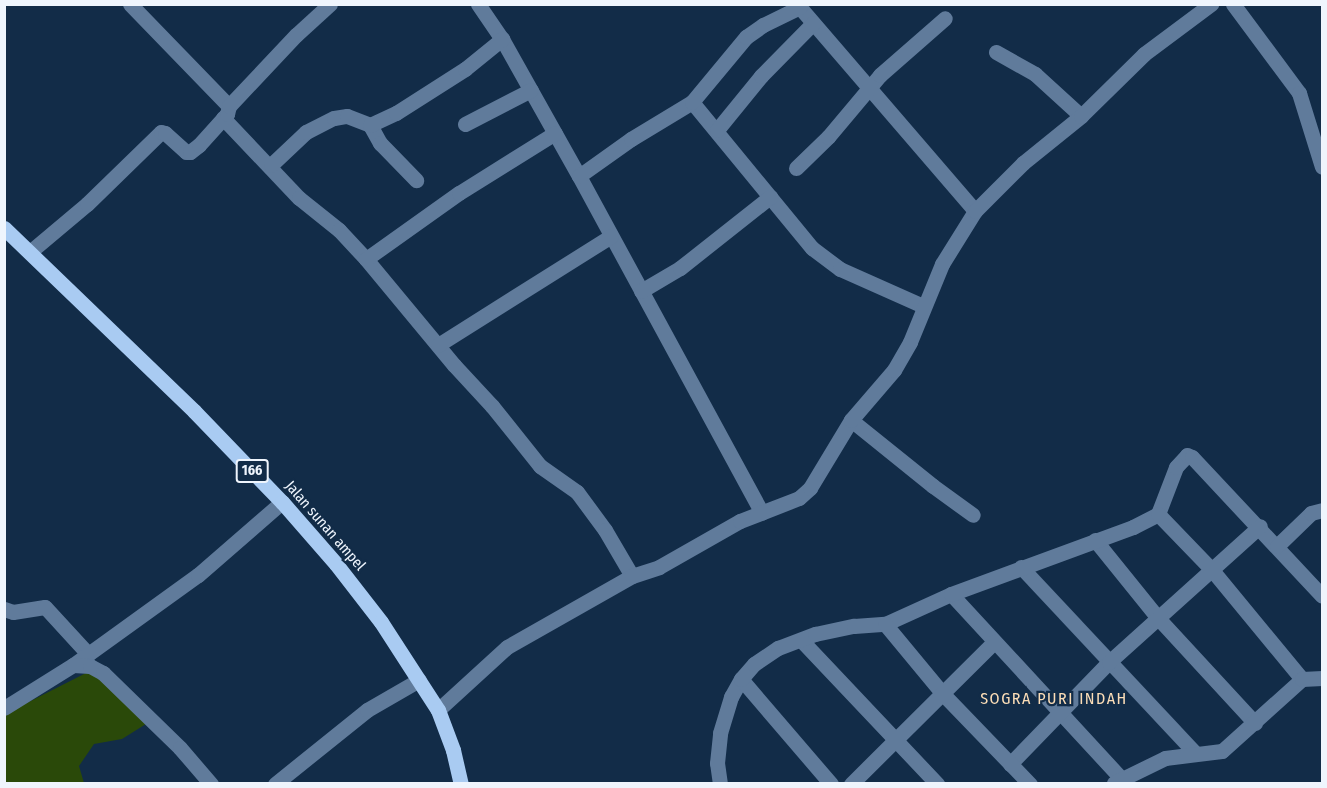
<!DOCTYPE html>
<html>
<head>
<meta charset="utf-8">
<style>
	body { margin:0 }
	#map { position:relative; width:1327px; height:788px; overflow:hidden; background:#122c48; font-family:"Fira Sans Condensed",sans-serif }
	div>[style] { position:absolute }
	.green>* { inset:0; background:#2a4909 }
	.minor>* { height:15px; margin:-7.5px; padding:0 7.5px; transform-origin:7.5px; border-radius:7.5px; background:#607b9b }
	.major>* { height:15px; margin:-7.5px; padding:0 7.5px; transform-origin:7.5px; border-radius:7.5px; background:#a9cbf2 }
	span { translate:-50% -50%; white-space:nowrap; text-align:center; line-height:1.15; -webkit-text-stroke:4.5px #122c48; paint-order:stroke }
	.shield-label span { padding:2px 4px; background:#122c48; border:2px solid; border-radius:4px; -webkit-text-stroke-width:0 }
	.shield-label { font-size:14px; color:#eff5fd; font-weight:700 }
	.street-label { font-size:15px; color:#eff5fd }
	.neighbourhood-label { font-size:16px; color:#fbddb7; letter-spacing:1.5px }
	.frame { position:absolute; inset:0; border:6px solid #eff5fd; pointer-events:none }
</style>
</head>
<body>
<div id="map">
	<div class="green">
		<div style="clip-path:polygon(88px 672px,100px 677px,146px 724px,122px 739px,94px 744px,79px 766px,84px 783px,5px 784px,5px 714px)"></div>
	</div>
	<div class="minor">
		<div style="left:130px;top:4px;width:142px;rotate:45.9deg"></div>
		<div style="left:478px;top:4px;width:42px;rotate:55.6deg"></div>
		<div style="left:502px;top:39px;width:157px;rotate:60.7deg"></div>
		<div style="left:579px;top:176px;width:383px;rotate:61.5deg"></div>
		<div style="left:797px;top:4px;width:273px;rotate:49.3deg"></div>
		<div style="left:1233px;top:4px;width:111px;rotate:53.4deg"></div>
		<div style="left:1299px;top:93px;width:77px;rotate:72.7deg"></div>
		<div style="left:996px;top:52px;width:45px;rotate:29.4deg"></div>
		<div style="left:1035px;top:74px;width:62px;rotate:42.4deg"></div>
		<div style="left:692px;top:102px;width:189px;rotate:50.6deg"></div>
		<div style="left:812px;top:248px;width:35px;rotate:37deg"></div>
		<div style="left:840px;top:269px;width:91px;rotate:24deg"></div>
		<div style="left:223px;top:118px;width:110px;rotate:46.5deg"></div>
		<div style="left:299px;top:198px;width:51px;rotate:38.7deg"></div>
		<div style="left:339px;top:230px;width:40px;rotate:47deg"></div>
		<div style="left:366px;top:259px;width:138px;rotate:50.3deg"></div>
		<div style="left:454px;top:365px;width:56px;rotate:47.2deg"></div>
		<div style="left:492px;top:406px;width:77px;rotate:51.3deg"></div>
		<div style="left:540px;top:466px;width:45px;rotate:35.1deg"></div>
		<div style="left:577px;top:492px;width:47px;rotate:53.6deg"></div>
		<div style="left:605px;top:530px;width:53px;rotate:59.6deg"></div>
		<div style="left:465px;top:124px;width:74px;rotate:-27.3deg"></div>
		<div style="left:370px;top:125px;width:21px;rotate:61deg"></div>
		<div style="left:380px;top:143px;width:52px;rotate:45.8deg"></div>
		<div style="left:717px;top:130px;width:70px;rotate:-50.8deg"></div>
		<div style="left:761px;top:76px;width:74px;rotate:-45.5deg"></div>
		<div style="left:271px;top:165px;width:48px;rotate:-43.3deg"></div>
		<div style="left:306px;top:132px;width:31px;rotate:-27deg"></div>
		<div style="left:334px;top:118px;width:13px;rotate:-9deg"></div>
		<div style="left:347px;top:116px;width:25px;rotate:21deg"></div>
		<div style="left:370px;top:125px;width:29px;rotate:-25deg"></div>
		<div style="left:396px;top:113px;width:82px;rotate:-32.5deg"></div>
		<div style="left:465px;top:69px;width:48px;rotate:-39deg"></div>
		<div style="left:796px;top:168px;width:45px;rotate:-44.1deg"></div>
		<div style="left:828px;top:137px;width:81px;rotate:-50deg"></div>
		<div style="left:880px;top:75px;width:86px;rotate:-41.2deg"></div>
		<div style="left:579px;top:176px;width:64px;rotate:-35.4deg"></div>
		<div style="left:631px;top:139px;width:71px;rotate:-31.2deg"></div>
		<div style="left:692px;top:102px;width:85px;rotate:-50.3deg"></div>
		<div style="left:746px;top:37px;width:21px;rotate:-35deg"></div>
		<div style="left:763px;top:25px;width:41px;rotate:-25.9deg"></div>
		<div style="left:31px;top:251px;width:73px;rotate:-40deg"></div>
		<div style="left:87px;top:204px;width:103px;rotate:-44.2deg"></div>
		<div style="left:161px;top:132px;width:4px;rotate:14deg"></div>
		<div style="left:165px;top:133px;width:28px;rotate:42deg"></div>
		<div style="left:186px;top:152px;width:4px"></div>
		<div style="left:190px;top:152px;width:11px;rotate:-38deg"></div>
		<div style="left:199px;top:145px;width:42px;rotate:-47.9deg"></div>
		<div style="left:227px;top:114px;width:8px;rotate:-76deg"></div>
		<div style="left:229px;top:106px;width:98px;rotate:-46.7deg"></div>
		<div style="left:296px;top:35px;width:46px;rotate:-42.4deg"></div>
		<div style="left:366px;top:259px;width:114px;rotate:-35.4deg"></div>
		<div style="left:459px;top:193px;width:113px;rotate:-32deg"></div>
		<div style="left:641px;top:291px;width:45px;rotate:-30.5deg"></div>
		<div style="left:680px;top:268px;width:115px;rotate:-38.3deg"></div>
		<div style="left:438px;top:345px;width:204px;rotate:-32.2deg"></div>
		<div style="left:851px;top:420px;width:105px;rotate:38.8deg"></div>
		<div style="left:933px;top:486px;width:49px;rotate:35.9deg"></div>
		<div style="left:1158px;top:514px;width:50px;rotate:-69deg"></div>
		<div style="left:1176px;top:467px;width:16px;rotate:-47deg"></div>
		<div style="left:1187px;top:455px;width:5px;rotate:22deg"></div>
		<div style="left:1192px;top:457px;width:190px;rotate:46.9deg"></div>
		<div style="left:1095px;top:540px;width:100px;rotate:51.1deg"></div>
		<div style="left:1158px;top:618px;width:143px;rotate:47.3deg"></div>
		<div style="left:1277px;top:546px;width:47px;rotate:-44.1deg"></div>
		<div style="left:1311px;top:513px;width:11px;rotate:-15deg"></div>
		<div style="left:1021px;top:567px;width:253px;rotate:46.9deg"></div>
		<div style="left:951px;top:594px;width:251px;rotate:47.3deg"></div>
		<div style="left:4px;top:609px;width:9px;rotate:18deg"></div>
		<div style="left:13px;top:612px;width:32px;rotate:-9deg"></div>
		<div style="left:45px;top:607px;width:64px;rotate:47.5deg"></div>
		<div style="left:885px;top:624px;width:72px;rotate:-24.4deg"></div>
		<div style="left:951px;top:594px;width:194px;rotate:-20.2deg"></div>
		<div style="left:1133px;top:527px;width:28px;rotate:-27deg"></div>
		<div style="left:1158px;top:514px;width:78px;rotate:46deg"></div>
		<div style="left:1212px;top:570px;width:141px;rotate:50.5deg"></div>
		<div style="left:802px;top:641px;width:197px;rotate:46.6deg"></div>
		<div style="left:73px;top:665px;width:154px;rotate:-35.8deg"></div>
		<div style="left:198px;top:575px;width:111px;rotate:-41deg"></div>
		<div style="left:4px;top:708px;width:81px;rotate:-31.9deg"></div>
		<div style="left:73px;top:665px;width:17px;rotate:3deg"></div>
		<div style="left:90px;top:666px;width:15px;rotate:28deg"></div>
		<div style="left:103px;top:673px;width:107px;rotate:44.2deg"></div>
		<div style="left:180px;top:748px;width:48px;rotate:49.3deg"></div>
		<div style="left:438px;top:710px;width:93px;rotate:-42.4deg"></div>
		<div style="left:507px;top:647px;width:144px;rotate:-29.6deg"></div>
		<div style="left:632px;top:576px;width:28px;rotate:-18deg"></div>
		<div style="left:659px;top:567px;width:93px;rotate:-29.6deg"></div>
		<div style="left:740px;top:521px;width:63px;rotate:-21.3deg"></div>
		<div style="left:799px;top:498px;width:15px;rotate:-42deg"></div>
		<div style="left:810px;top:488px;width:79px;rotate:-58.9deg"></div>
		<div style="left:851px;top:420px;width:66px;rotate:-49.3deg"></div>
		<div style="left:894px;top:370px;width:32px;rotate:-60deg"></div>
		<div style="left:910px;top:342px;width:84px;rotate:-67.7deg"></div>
		<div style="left:942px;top:264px;width:62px;rotate:-58.1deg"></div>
		<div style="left:975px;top:211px;width:68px;rotate:-45deg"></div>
		<div style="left:1023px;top:163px;width:75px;rotate:-39deg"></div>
		<div style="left:1081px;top:116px;width:88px;rotate:-44.5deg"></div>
		<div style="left:1144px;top:54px;width:84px;rotate:-36.7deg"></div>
		<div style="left:1010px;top:764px;width:142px;rotate:-45.9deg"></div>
		<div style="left:1109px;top:662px;width:203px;rotate:-42deg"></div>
		<div style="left:1114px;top:783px;width:57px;rotate:-26.1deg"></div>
		<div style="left:1165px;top:758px;width:57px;rotate:-7deg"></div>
		<div style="left:1222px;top:751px;width:108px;rotate:-42deg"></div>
		<div style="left:1302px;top:679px;width:20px;rotate:-3deg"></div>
		<div style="left:275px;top:784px;width:118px;rotate:-38.8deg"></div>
		<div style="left:367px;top:710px;width:60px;rotate:-30deg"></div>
		<div style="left:720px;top:784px;width:21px;rotate:-98deg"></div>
		<div style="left:717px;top:763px;width:30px;rotate:-84deg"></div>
		<div style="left:720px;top:733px;width:38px;rotate:-73deg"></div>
		<div style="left:731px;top:697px;width:21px;rotate:-61deg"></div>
		<div style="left:831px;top:784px;width:138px;rotate:-130.6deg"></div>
		<div style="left:741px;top:679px;width:20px;rotate:-49deg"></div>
		<div style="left:754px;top:664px;width:29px;rotate:-34deg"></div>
		<div style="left:778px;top:648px;width:40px;rotate:-21deg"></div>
		<div style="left:815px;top:634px;width:40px;rotate:-12deg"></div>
		<div style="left:854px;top:626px;width:31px;rotate:-4deg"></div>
		<div style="left:885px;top:624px;width:89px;rotate:50.4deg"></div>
		<div style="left:942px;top:693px;width:127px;rotate:46deg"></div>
		<div style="left:851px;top:784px;width:202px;rotate:-44.8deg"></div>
	</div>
	<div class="major">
		<div style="left:4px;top:228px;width:264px;rotate:43.9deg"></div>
		<div style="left:194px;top:411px;width:127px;rotate:46deg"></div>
		<div style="left:282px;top:502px;width:82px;rotate:48.9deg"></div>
		<div style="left:336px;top:564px;width:73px;rotate:52.2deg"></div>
		<div style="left:381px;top:622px;width:105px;rotate:57.1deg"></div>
		<div style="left:438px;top:710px;width:43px;rotate:69.4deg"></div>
		<div style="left:453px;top:750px;width:35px;rotate:77deg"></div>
	</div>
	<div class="shield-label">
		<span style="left:252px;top:471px">166</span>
	</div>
	<div class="street-label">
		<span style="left:325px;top:526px;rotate:49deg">Jalan sunan ampel</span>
	</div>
	<div class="neighbourhood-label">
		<span style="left:1054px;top:699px">SOGRA PURI INDAH</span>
	</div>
	<div class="frame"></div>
</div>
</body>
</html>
